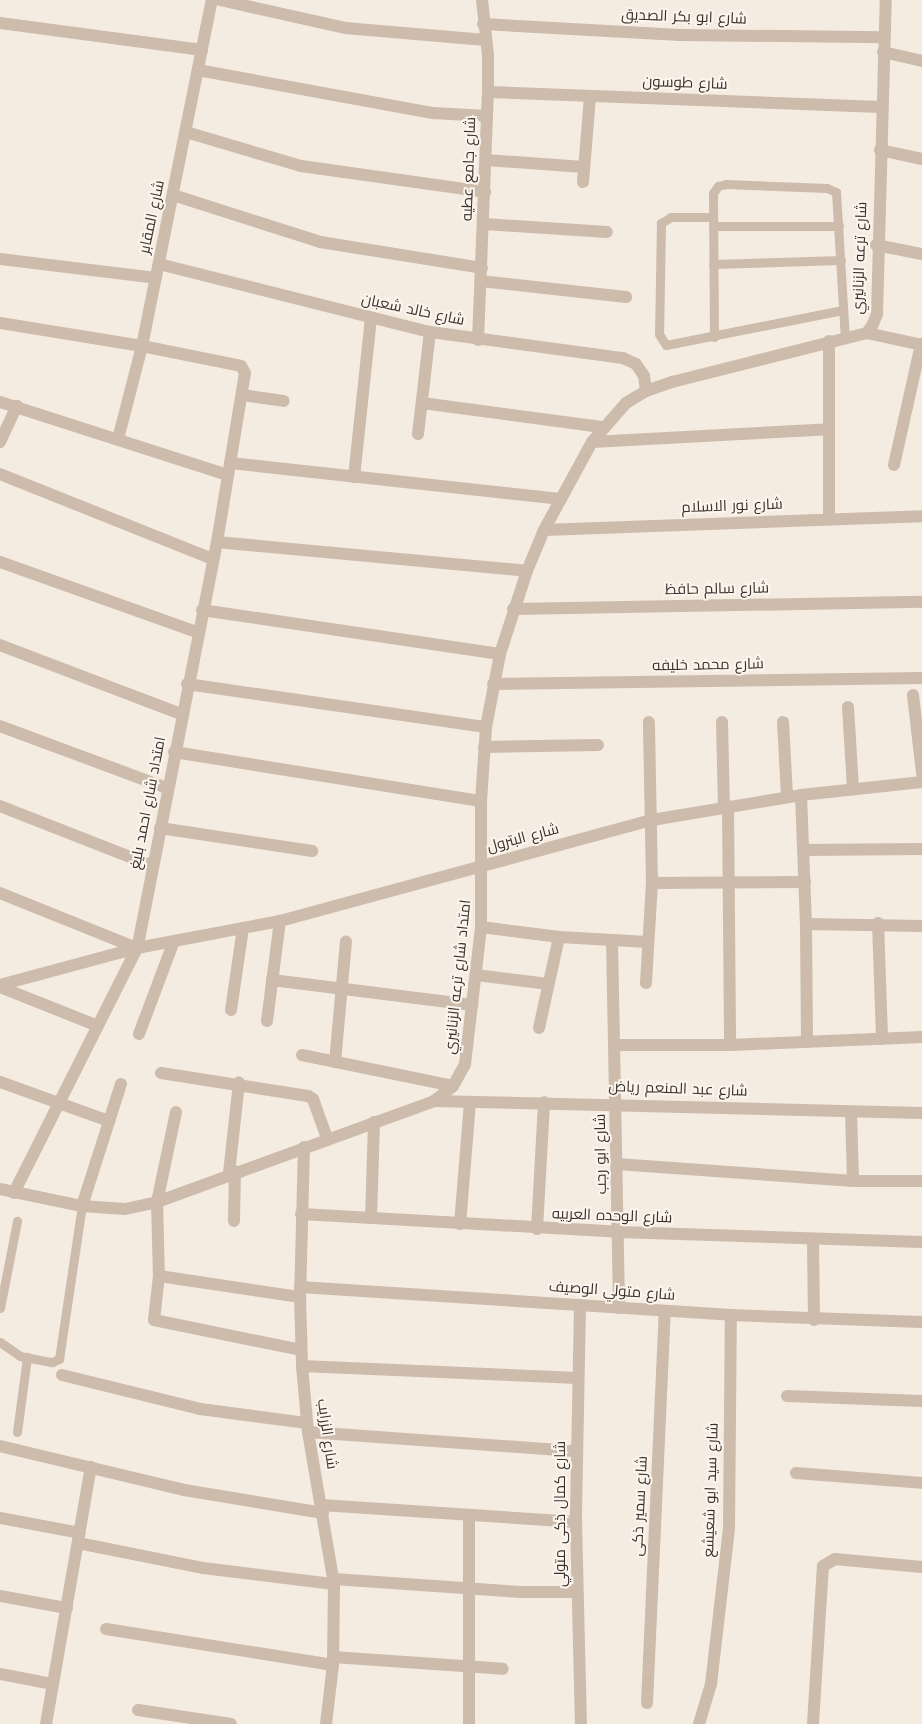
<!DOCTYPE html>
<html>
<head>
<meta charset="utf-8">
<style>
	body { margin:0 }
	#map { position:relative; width:922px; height:1724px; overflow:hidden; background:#f4ebe1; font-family:"Work Sans",Cairo,sans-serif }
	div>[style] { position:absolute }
	.service>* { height:9px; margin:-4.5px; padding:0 4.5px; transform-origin:4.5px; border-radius:4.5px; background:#cdbbac }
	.minor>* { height:12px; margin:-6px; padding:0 6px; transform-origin:6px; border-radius:6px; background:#cdbbac }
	span { translate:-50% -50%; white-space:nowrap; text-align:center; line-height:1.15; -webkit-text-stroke:4px #fbf5ee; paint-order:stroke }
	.street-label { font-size:15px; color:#3b302b }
</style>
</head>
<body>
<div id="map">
	<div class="service">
		<div style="left:713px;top:217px;width:42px;rotate:180deg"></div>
		<div style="left:671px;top:217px;width:12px;rotate:149deg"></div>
		<div style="left:661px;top:223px;width:111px;rotate:91deg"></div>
		<div style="left:659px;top:334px;width:13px;rotate:58deg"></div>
		<div style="left:666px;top:345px;width:180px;rotate:-11.2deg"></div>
		<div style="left:713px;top:226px;width:126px"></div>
		<div style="left:713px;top:264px;width:128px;rotate:-1.8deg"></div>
		<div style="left:714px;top:337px;width:144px;rotate:-90.4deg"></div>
		<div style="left:713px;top:193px;width:9px;rotate:-54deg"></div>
		<div style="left:718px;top:186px;width:8px;rotate:-14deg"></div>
		<div style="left:726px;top:184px;width:101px;rotate:2.3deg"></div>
		<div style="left:827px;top:188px;width:10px;rotate:24deg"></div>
		<div style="left:836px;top:192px;width:146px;rotate:86.5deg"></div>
		<div style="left:0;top:1308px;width:89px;rotate:-78.9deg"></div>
		<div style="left:0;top:1342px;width:24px;rotate:35deg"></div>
		<div style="left:20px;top:1356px;width:33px;rotate:11deg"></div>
		<div style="left:52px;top:1362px;width:8px;rotate:-23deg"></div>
		<div style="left:59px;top:1359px;width:155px;rotate:-81.5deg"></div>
		<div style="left:17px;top:1432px;width:76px;rotate:-82.4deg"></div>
	</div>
	<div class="minor">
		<div style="left:220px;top:0;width:128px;rotate:12.6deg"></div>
		<div style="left:345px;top:28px;width:141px;rotate:4.9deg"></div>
		<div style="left:0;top:23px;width:204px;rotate:7.6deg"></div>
		<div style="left:483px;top:24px;width:197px;rotate:3.2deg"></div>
		<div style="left:680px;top:35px;width:204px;rotate:0.6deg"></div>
		<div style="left:883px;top:52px;width:40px;rotate:13deg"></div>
		<div style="left:198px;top:70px;width:239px;rotate:10.4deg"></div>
		<div style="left:433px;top:113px;width:54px;rotate:3.2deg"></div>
		<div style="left:488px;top:92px;width:393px;rotate:2.2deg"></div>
		<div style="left:186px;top:132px;width:120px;rotate:16.5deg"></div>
		<div style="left:301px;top:166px;width:186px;rotate:8deg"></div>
		<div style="left:880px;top:150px;width:43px;rotate:12.1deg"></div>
		<div style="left:486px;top:160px;width:98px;rotate:4.1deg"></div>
		<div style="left:583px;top:182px;width:86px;rotate:-85.3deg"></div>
		<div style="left:173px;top:195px;width:154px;rotate:17.7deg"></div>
		<div style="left:320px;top:242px;width:164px;rotate:9.1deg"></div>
		<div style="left:484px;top:224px;width:123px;rotate:3.7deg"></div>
		<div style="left:876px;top:245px;width:47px;rotate:11.1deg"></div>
		<div style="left:0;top:259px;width:157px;rotate:6.9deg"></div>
		<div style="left:159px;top:264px;width:279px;rotate:14.1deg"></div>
		<div style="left:430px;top:332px;width:195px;rotate:7.7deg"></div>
		<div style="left:623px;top:358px;width:14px;rotate:25deg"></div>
		<div style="left:636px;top:364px;width:14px;rotate:56deg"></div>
		<div style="left:644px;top:376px;width:15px;rotate:82deg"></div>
		<div style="left:481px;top:281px;width:146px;rotate:6.3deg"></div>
		<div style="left:0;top:323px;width:144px;rotate:9.2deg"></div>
		<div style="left:142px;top:346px;width:101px;rotate:11.4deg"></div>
		<div style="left:241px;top:366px;width:8px;rotate:60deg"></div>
		<div style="left:245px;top:373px;width:171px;rotate:99.4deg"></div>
		<div style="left:217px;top:542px;width:414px;rotate:101.1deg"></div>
		<div style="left:137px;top:948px;width:274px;rotate:116.7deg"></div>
		<div style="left:867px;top:333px;width:56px;rotate:12.3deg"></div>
		<div style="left:478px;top:340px;width:248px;rotate:-87.7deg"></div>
		<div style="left:488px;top:92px;width:37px;rotate:-90deg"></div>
		<div style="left:488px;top:55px;width:55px;rotate:-96.2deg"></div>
		<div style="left:242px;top:395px;width:42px;rotate:8.1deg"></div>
		<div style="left:0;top:402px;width:239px;rotate:17.8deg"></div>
		<div style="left:422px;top:403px;width:183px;rotate:7.6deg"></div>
		<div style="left:418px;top:434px;width:103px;rotate:-83.3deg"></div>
		<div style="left:118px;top:439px;width:96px;rotate:-75.5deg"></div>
		<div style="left:142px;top:346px;width:353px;rotate:-78.6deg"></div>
		<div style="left:0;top:442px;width:40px;rotate:-65deg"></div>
		<div style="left:592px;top:442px;width:237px;rotate:-3.1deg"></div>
		<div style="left:230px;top:463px;width:332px;rotate:6.2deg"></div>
		<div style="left:894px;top:465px;width:124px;rotate:-77.4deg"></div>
		<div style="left:0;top:474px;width:229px;rotate:21.8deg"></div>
		<div style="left:354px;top:477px;width:159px;rotate:-83.9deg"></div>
		<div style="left:829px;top:519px;width:178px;rotate:-90deg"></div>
		<div style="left:544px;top:530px;width:378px;rotate:-2.1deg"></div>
		<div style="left:217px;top:542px;width:311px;rotate:5.3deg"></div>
		<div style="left:0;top:562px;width:209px;rotate:19.6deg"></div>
		<div style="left:513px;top:609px;width:409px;rotate:-1deg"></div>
		<div style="left:202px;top:610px;width:301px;rotate:8.4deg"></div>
		<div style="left:0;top:645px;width:194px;rotate:20.9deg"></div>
		<div style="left:187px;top:684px;width:302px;rotate:8.2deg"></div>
		<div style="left:493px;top:684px;width:429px;rotate:-0.8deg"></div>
		<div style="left:913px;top:695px;width:79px;rotate:83.4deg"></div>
		<div style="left:848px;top:707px;width:81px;rotate:86.5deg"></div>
		<div style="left:722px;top:722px;width:85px;rotate:88.7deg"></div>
		<div style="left:783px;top:722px;width:75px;rotate:86.9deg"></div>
		<div style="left:0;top:726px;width:178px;rotate:20.4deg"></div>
		<div style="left:484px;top:747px;width:114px;rotate:-1deg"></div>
		<div style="left:174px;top:752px;width:311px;rotate:9.1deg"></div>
		<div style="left:801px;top:795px;width:129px;rotate:87.8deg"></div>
		<div style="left:806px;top:924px;width:118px;rotate:89.5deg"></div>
		<div style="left:0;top:806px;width:164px;rotate:21.4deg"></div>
		<div style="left:728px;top:806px;width:239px;rotate:89.5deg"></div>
		<div style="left:160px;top:828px;width:154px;rotate:8.6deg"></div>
		<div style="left:803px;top:850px;width:119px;rotate:-0.5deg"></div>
		<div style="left:652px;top:883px;width:153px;rotate:-0.4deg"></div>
		<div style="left:0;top:893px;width:148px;rotate:21.9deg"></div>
		<div style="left:878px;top:923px;width:116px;rotate:88deg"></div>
		<div style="left:806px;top:924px;width:116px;rotate:1deg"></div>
		<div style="left:481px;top:927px;width:79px;rotate:7.3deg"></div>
		<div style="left:559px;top:937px;width:89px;rotate:3.2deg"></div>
		<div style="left:612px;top:940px;width:368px;rotate:88.9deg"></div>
		<div style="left:476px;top:975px;width:73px;rotate:7.1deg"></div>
		<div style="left:272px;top:980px;width:202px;rotate:7.1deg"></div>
		<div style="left:646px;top:983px;width:100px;rotate:-86.6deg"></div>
		<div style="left:652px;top:883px;width:161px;rotate:-91.1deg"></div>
		<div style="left:0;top:985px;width:142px;rotate:-15.1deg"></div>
		<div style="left:137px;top:948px;width:146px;rotate:-10.7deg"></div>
		<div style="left:280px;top:921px;width:385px;rotate:-15.2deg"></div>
		<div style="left:652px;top:820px;width:151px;rotate:-9.5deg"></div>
		<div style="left:801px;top:795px;width:122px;rotate:-6.1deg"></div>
		<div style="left:0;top:987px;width:105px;rotate:21.7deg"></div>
		<div style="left:231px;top:1010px;width:83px;rotate:-81.7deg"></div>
		<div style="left:267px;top:1021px;width:101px;rotate:-82.6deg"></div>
		<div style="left:539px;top:1028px;width:93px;rotate:-77.6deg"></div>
		<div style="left:139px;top:1034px;width:99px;rotate:-69.4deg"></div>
		<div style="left:615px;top:1045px;width:115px"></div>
		<div style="left:730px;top:1045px;width:192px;rotate:-2.4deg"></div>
		<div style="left:302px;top:1055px;width:154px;rotate:11.6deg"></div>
		<div style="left:335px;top:1062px;width:121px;rotate:-84.8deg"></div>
		<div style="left:161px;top:1073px;width:149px;rotate:8.9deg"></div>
		<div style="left:308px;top:1096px;width:6px;rotate:31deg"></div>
		<div style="left:313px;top:1099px;width:41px;rotate:70.3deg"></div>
		<div style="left:0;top:1082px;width:116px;rotate:19.7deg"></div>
		<div style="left:434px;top:1101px;width:488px;rotate:1.4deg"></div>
		<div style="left:176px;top:1112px;width:92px;rotate:101.9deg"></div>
		<div style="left:157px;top:1202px;width:74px;rotate:88.5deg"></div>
		<div style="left:159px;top:1276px;width:44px;rotate:96.5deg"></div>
		<div style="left:154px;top:1320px;width:150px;rotate:11.5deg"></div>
		<div style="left:851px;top:1112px;width:69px;rotate:88.3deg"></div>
		<div style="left:304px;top:1147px;width:150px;rotate:91.5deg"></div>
		<div style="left:300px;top:1297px;width:69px;rotate:88.3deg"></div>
		<div style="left:302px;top:1366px;width:66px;rotate:84.8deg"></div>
		<div style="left:308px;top:1432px;width:154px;rotate:80.3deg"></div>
		<div style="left:334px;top:1584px;width:81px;rotate:90.7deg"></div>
		<div style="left:333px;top:1665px;width:59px;rotate:96.8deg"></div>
		<div style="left:617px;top:1164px;width:237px;rotate:4.1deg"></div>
		<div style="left:853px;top:1181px;width:69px"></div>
		<div style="left:229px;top:1173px;width:91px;rotate:-83.7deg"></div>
		<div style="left:0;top:1189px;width:84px;rotate:11.7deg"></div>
		<div style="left:82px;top:1206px;width:43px;rotate:4deg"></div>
		<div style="left:125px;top:1209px;width:33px;rotate:-12deg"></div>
		<div style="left:157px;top:1202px;width:295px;rotate:-20deg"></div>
		<div style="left:434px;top:1101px;width:24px;rotate:-38deg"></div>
		<div style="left:453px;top:1086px;width:25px;rotate:-61deg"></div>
		<div style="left:465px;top:1064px;width:138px;rotate:-83.3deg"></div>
		<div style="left:481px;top:927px;width:126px;rotate:-90deg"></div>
		<div style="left:481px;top:801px;width:74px;rotate:-86.1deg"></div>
		<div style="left:486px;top:727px;width:74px;rotate:-79.1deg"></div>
		<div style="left:500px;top:654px;width:87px;rotate:-72deg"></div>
		<div style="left:527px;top:571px;width:44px;rotate:-67.5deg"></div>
		<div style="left:544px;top:530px;width:100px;rotate:-61.4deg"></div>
		<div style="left:592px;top:442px;width:52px;rotate:-48.9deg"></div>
		<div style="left:626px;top:403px;width:23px;rotate:-31deg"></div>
		<div style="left:646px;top:391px;width:28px;rotate:-19deg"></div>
		<div style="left:672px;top:382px;width:201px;rotate:-14.1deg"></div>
		<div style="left:867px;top:333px;width:11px;rotate:-56deg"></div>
		<div style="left:873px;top:324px;width:11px;rotate:-68deg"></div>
		<div style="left:877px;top:314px;width:314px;rotate:-88.4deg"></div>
		<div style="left:82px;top:1206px;width:128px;rotate:-72.3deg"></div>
		<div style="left:301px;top:1214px;width:318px;rotate:3.2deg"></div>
		<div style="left:618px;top:1232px;width:304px;rotate:1.9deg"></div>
		<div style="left:371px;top:1218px;width:96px;rotate:-88.2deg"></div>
		<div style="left:234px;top:1221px;width:50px;rotate:-88.9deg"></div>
		<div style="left:460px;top:1224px;width:122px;rotate:-85.3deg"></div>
		<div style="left:537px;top:1229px;width:127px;rotate:-86.8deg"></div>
		<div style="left:813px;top:1240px;width:80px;rotate:89.3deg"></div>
		<div style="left:159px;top:1276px;width:143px;rotate:8.5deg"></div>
		<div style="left:300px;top:1287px;width:432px;rotate:3.7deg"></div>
		<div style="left:731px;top:1315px;width:191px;rotate:2.1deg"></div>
		<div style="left:580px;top:1305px;width:217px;rotate:91.1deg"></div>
		<div style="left:576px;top:1522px;width:202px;rotate:88.6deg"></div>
		<div style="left:302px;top:1366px;width:275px;rotate:2.5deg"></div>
		<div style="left:62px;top:1375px;width:142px;rotate:13.8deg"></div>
		<div style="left:200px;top:1409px;width:108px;rotate:7.5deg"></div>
		<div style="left:787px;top:1396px;width:135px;rotate:2.1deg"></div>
		<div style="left:308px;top:1432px;width:269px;rotate:4.1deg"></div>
		<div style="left:0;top:1446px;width:189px;rotate:13.4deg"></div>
		<div style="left:184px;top:1490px;width:141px;rotate:9.4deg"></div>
		<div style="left:796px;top:1473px;width:126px;rotate:4.5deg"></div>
		<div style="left:321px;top:1505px;width:256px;rotate:3.8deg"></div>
		<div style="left:0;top:1518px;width:81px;rotate:10.6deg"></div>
		<div style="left:78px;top:1543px;width:127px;rotate:11.3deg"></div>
		<div style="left:203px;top:1568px;width:132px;rotate:7deg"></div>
		<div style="left:334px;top:1579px;width:187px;rotate:4deg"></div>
		<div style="left:521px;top:1592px;width:56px"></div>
		<div style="left:0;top:1596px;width:68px;rotate:10.2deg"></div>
		<div style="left:106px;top:1629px;width:230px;rotate:9deg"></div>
		<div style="left:333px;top:1657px;width:170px;rotate:4deg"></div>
		<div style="left:0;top:1674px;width:54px;rotate:10.7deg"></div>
		<div style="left:647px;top:1703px;width:392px;rotate:-87.4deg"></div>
		<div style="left:138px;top:1710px;width:94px;rotate:8.6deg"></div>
		<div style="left:46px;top:1724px;width:261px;rotate:-80.1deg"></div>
		<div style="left:469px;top:1724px;width:209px;rotate:-90deg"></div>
		<div style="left:699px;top:1724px;width:42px;rotate:-73.3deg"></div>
		<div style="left:711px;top:1684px;width:157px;rotate:-83.4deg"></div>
		<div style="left:729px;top:1528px;width:213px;rotate:-89.5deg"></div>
		<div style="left:813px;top:1724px;width:158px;rotate:-86.4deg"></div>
		<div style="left:823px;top:1566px;width:14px;rotate:-30deg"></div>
		<div style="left:835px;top:1559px;width:87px;rotate:5.3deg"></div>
	</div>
	<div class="street-label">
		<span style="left:684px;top:17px;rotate:2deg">شارع ابو بكر الصديق</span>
		<span style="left:685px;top:83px;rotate:2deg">شارع طوسون</span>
		<span style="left:469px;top:169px;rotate:-88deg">شارع جامع عطيه</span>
		<span style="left:152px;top:217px;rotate:-78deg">شارع المقابر</span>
		<span style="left:860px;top:258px;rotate:-88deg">شارع ترعه الزنانيري</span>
		<span style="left:413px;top:310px;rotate:12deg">شارع خالد شعبان</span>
		<span style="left:732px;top:506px;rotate:-2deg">شارع نور الاسلام</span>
		<span style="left:717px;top:589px;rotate:-1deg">شارع سالم حافظ</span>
		<span style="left:708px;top:665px;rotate:-1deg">شارع محمد خليفه</span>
		<span style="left:148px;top:803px;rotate:-79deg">امتداد شارع احمد بليغ</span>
		<span style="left:523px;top:838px;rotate:-15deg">شارع البترول</span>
		<span style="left:458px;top:977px;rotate:-84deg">امتداد شارع ترعه الزنانيري</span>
		<span style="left:678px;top:1089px;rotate:2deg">شارع عبد المنعم رياض</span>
		<span style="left:601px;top:1154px;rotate:-91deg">شارع ابو رجب</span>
		<span style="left:612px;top:1216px;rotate:2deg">شارع الوحده العربيه</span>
		<span style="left:612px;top:1291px;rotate:4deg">شارع متولي الوصيف</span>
		<span style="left:327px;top:1434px;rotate:82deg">شارع الزرايب</span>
		<span style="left:711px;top:1490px;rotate:-88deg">شارع سيد ابو شعيشع</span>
		<span style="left:640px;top:1506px;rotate:-87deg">شارع سمير ذكى</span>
		<span style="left:561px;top:1514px;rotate:-90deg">شارع كمال ذكى متولي</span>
	</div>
</div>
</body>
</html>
